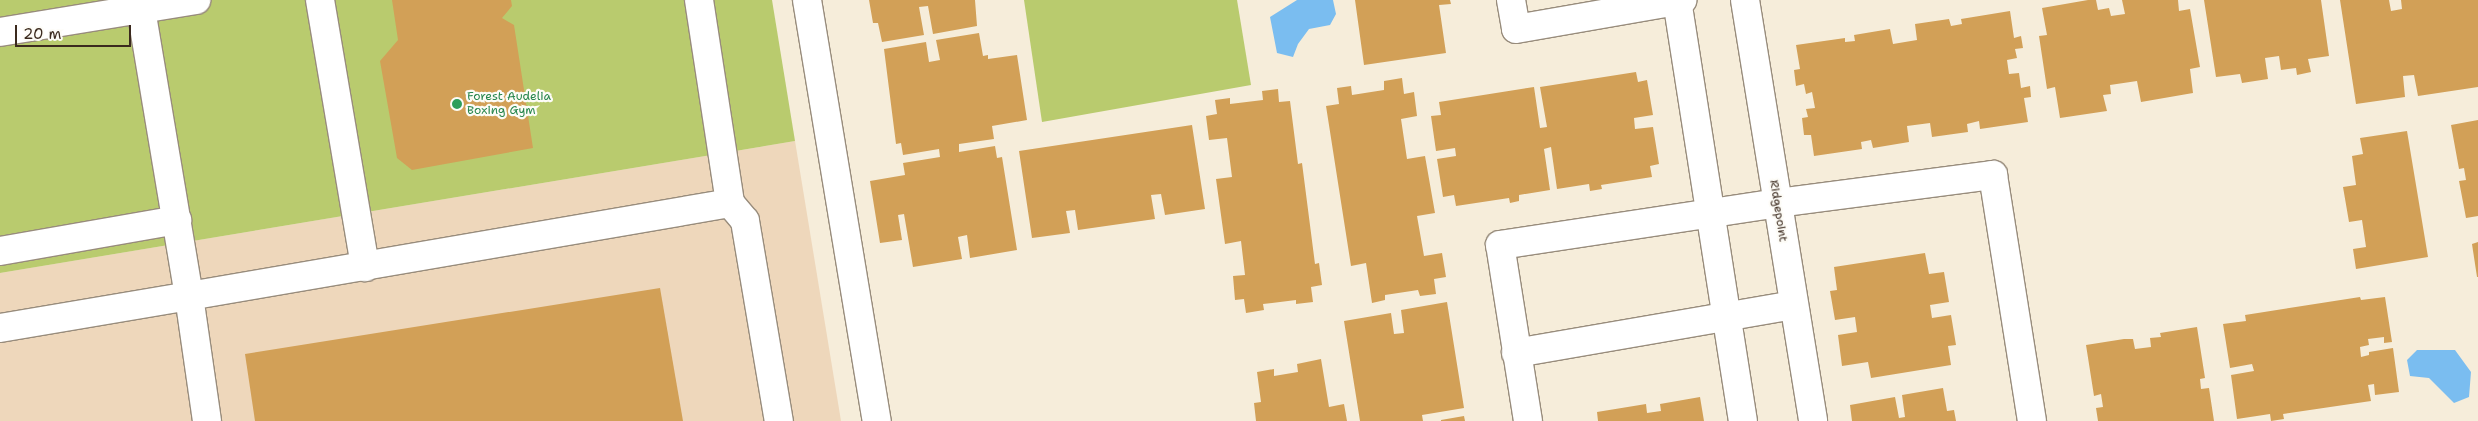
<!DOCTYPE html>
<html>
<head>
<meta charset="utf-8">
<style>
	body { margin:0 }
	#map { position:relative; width:2478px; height:421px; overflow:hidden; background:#f6edda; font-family:"Shantell Sans",sans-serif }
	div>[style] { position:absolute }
	.built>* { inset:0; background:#eed7bb }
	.green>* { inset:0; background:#b9cb6e }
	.water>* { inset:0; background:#7abdf0 }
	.building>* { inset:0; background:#d2a057 }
	.roads { filter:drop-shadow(1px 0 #988c7c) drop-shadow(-1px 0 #988c7c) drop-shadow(0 1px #988c7c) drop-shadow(0 -1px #988c7c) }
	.minor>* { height:28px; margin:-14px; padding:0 14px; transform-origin:14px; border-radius:14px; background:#fff }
	.dots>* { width:14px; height:14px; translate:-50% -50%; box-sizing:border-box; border:2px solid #fdfcf7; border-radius:50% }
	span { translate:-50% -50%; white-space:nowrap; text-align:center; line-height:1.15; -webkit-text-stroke:4.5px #fdfcf7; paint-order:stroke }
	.leisure-label { font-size:12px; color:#27864d }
	.left { translate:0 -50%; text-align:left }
	.street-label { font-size:12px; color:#3b2a1e }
	.scale { position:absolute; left:15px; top:25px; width:116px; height:22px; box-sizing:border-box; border:2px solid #3b2a1e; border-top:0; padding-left:6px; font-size:15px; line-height:18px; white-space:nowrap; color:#3b2a1e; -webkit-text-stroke:4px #fdfcf7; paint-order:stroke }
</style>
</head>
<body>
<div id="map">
	<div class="built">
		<div style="clip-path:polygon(795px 141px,841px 421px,0 421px,0 273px)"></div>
	</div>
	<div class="green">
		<div style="clip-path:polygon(0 0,772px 0,795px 141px,0 273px)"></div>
		<div style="clip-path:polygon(1024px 0,1237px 0,1251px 85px,1042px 122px)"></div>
	</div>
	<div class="water">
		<div style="clip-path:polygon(1297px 0,1333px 0,1336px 14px,1330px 25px,1309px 29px,1298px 44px,1293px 57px,1277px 53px,1270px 17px)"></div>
		<div style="clip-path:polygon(2417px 350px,2455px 350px,2471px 372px,2469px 397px,2454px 403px,2429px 378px,2410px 376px,2407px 360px)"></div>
	</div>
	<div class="building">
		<div style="clip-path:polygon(392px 0,511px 0,512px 6px,502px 18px,514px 25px,533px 148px,412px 170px,397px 158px,380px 61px,398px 40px)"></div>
		<div style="clip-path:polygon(869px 0,975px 0,977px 26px,933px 34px,928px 6px,919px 7px,924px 35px,882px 42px,878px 23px,873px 23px)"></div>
		<div style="clip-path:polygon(1355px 0,1450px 0,1451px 4px,1439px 5px,1446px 53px,1364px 65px)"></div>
		<div style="clip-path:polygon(2088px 0,2096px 0,2098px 10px,2109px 8px,2111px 16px,2125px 14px,2122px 0,2178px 0,2179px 11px,2190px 9px,2200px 67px,2190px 69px,2193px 93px,2141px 102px,2137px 81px,2110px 85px,2111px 94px,2103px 95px,2107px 111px,2060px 118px,2055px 87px,2047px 89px,2039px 36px,2047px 35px,2042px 8px)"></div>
		<div style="clip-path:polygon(2204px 0,2321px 0,2329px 56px,2308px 59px,2311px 72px,2297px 75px,2296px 68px,2281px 70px,2279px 56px,2265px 58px,2268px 79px,2242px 83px,2240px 74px,2216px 77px)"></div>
		<div style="clip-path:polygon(2340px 0,2389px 0,2391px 11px,2402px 9px,2401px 0,2478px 0,2478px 87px,2418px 96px,2414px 75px,2403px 76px,2405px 97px,2356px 104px)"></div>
		<div style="clip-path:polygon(2010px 11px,2014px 38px,2021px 36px,2023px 48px,2015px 49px,2017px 58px,2007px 60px,2009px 74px,2019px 73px,2021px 88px,2030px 86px,2031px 97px,2024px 98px,2028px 122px,1980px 129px,1979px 121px,1967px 124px,1968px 132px,1932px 137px,1930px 123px,1907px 126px,1909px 142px,1873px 148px,1871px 140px,1861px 142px,1862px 149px,1814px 156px,1811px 135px,1804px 135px,1802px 118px,1808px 117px,1806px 109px,1815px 108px,1812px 92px,1806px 94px,1804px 84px,1796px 86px,1794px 70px,1800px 69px,1796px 45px,1845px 38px,1845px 42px,1855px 41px,1854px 35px,1890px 29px,1893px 44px,1917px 40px,1915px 24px,1949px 19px,1951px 26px,1962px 24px,1961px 19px)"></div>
		<div style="clip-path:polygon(979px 33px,983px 56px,988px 55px,988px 59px,1017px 55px,1027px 120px,992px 126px,994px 139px,959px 144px,959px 152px,995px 146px,997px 158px,1002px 157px,1017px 250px,970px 258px,967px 235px,958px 237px,962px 259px,913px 267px,904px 214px,898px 215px,902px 240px,880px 243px,870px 181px,905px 175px,903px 163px,940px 157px,939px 149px,903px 155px,901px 143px,896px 144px,884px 49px,926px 42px,929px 62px,940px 60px,936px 40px)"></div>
		<div style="clip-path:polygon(1636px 72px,1638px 82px,1647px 80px,1653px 115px,1634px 118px,1635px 129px,1653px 127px,1659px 164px,1650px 166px,1652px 177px,1601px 185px,1602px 189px,1590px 191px,1589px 184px,1557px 189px,1551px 147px,1544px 149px,1550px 190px,1519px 195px,1519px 201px,1510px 203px,1509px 198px,1456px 206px,1454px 195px,1443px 197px,1437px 159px,1456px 156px,1455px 148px,1436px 151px,1431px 116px,1441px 115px,1439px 102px,1534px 87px,1540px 128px,1547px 127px,1540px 87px)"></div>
		<div style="clip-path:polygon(1402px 78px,1404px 94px,1414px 92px,1417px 116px,1401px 119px,1407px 159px,1425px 156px,1435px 213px,1417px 216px,1424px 256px,1442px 253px,1446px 277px,1434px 279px,1436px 294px,1420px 296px,1418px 290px,1385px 295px,1385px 300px,1372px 303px,1366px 263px,1351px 266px,1326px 106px,1339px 104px,1337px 88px,1351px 86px,1352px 95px,1384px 90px,1384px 81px)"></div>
		<div style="clip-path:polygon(1278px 89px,1279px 102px,1290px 101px,1298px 164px,1302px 163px,1315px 264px,1319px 263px,1322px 285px,1311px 287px,1313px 302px,1296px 304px,1296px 300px,1263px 304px,1264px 310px,1246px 313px,1244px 299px,1235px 300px,1233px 276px,1245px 275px,1241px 241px,1225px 244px,1216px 179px,1232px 177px,1227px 138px,1209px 140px,1206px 116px,1217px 114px,1215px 100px,1230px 98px,1230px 104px,1263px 100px,1262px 91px)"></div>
		<div style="clip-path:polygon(2478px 120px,2478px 216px,2466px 218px,2459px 181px,2466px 180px,2464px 168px,2459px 169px,2451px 125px)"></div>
		<div style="clip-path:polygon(1192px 125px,1205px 209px,1165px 215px,1161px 194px,1151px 195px,1155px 219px,1078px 230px,1075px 210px,1066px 211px,1070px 233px,1032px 238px,1019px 151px)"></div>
		<div style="clip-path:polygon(2407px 131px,2428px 257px,2356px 269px,2353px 249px,2366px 247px,2362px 220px,2349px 222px,2343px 187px,2356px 185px,2352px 156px,2363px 154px,2360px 138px)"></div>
		<div style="clip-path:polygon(2478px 242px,2478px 277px,2477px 277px,2472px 244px)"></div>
		<div style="clip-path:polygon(1925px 253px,1929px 274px,1944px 272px,1949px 302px,1930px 305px,1932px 318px,1951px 315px,1956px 345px,1948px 346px,1951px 365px,1871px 378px,1868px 362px,1842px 366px,1838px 335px,1857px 332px,1855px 317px,1835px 320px,1830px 291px,1837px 290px,1834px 267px)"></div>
		<div style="clip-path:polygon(660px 288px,683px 421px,255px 421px,245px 354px)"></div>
		<div style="clip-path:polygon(2360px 297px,2361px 300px,2385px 297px,2392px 342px,2384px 343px,2384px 337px,2368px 339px,2369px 345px,2360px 347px,2361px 357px,2369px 355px,2369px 352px,2393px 348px,2399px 392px,2375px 395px,2374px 384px,2368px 385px,2371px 401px,2283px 414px,2284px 419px,2271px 421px,2270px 414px,2237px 419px,2231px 375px,2254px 371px,2252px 364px,2230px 368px,2223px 324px,2246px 321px,2245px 315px)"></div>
		<div style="clip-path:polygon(1447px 302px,1464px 408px,1422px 415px,1423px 421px,1360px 421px,1344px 321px,1391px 313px,1394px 334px,1404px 333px,1401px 310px)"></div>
		<div style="clip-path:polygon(2197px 327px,2205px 378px,2200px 379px,2201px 389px,2209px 388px,2214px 421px,2098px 421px,2096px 408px,2103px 407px,2101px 394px,2094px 396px,2086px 345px,2124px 339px,2133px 339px,2135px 349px,2151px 347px,2150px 338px,2161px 337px,2160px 333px)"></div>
		<div style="clip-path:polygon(1321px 359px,1329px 407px,1344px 404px,1347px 421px,1256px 421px,1254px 403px,1261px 402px,1257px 372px,1274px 369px,1274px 376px,1298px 372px,1297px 364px)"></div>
		<div style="clip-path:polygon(1943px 388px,1947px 411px,1954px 410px,1956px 421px,1852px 421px,1850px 405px,1895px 397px,1899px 418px,1905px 417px,1902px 395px)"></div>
		<div style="clip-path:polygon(1700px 397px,1704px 421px,1598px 421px,1597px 412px,1646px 404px,1647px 413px,1661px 411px,1660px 404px)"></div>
		<div style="clip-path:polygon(1464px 416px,1465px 421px,1441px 421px,1441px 420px)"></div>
	</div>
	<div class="roads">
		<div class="minor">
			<div style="left:320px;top:0;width:271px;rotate:80.4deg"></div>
			<div style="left:699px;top:0;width:205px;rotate:81.3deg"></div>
			<div style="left:807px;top:0;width:427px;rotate:80.6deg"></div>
			<div style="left:1511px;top:0;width:29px;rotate:80deg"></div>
			<div style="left:1516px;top:29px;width:169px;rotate:-9.9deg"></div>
			<div style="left:1677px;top:0;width:426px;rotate:81.1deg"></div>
			<div style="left:1745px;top:0;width:426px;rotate:80.8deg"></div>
			<div style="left:0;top:32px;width:199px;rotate:-9.3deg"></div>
			<div style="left:0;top:251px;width:180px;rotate:-9.9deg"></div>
			<div style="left:0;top:328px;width:192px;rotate:-9.6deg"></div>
			<div style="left:189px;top:296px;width:291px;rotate:-99.5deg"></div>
			<div style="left:1516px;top:353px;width:281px;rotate:-9.8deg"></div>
			<div style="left:207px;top:421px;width:126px;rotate:-98.2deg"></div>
			<div style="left:189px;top:296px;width:549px;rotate:-9.75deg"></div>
			<div style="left:730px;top:203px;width:23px;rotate:50deg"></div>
			<div style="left:745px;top:221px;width:203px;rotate:80.4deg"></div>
			<div style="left:1528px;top:421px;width:178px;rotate:-99deg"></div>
			<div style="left:1500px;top:245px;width:280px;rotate:-8.6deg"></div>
			<div style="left:1777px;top:203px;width:218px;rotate:-7.4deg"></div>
			<div style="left:1993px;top:175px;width:249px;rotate:81deg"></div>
		</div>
	</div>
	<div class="dots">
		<div style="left:457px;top:104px;background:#2e9e5b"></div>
	</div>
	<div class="leisure-label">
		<span class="left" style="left:467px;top:104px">Forest Audelia<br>Boxing Gym</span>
	</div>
	<div class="street-label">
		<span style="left:1778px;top:211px;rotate:81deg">Ridgepoint</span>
	</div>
	<div class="scale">20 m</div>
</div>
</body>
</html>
